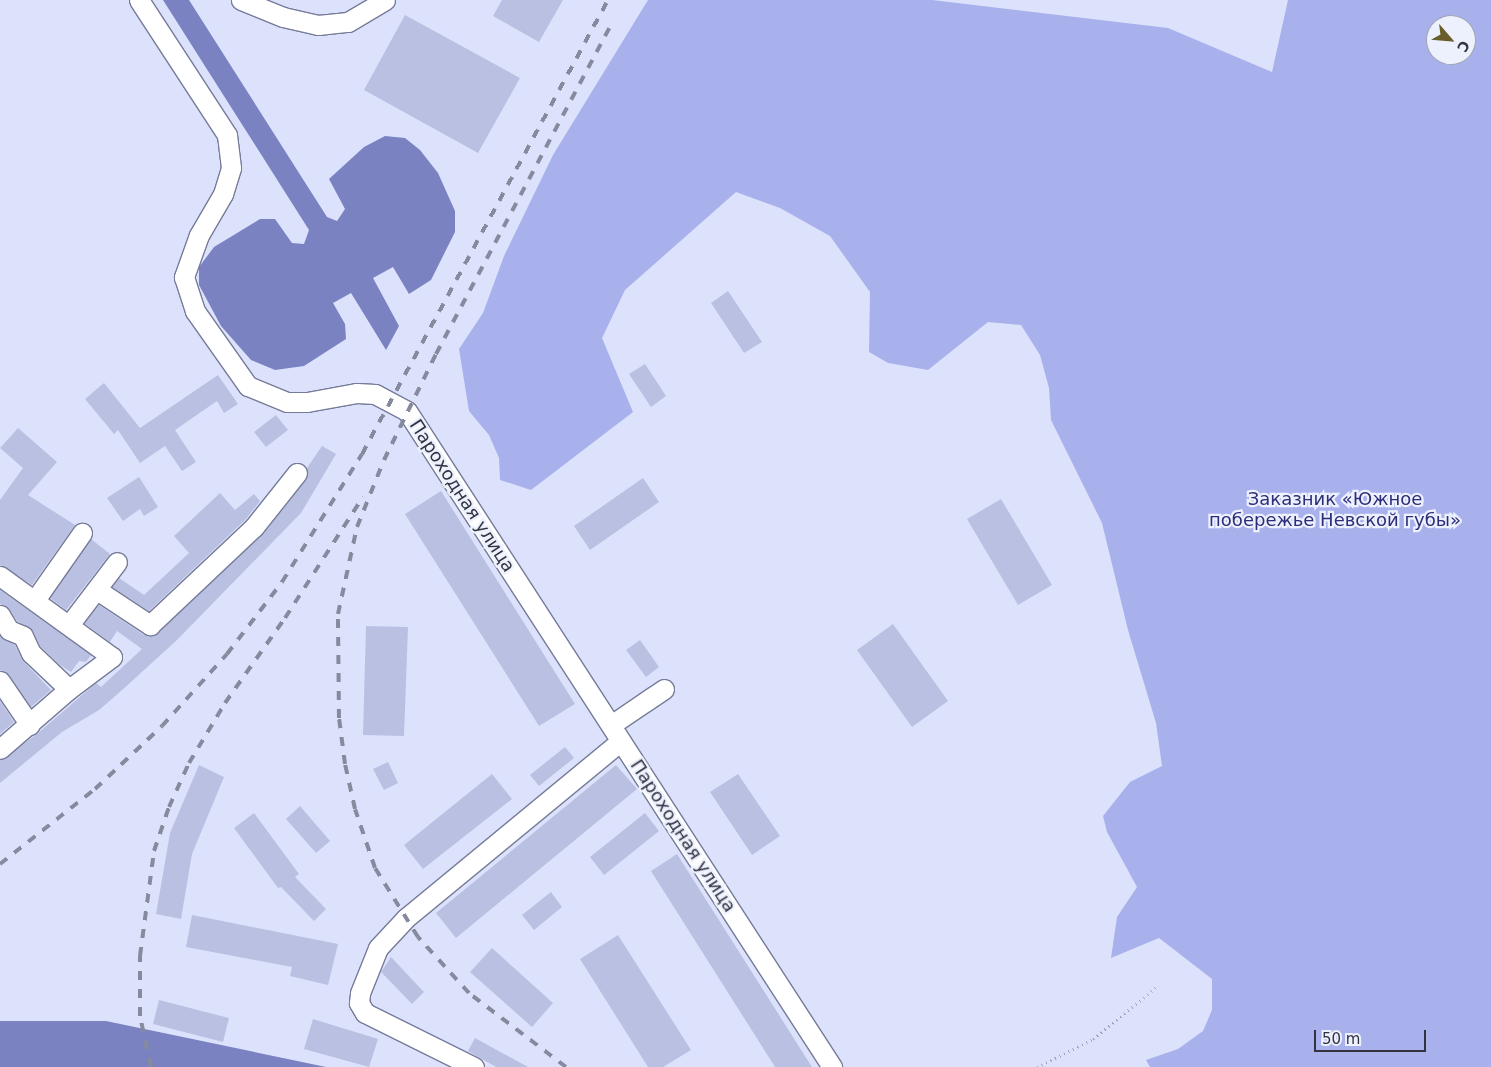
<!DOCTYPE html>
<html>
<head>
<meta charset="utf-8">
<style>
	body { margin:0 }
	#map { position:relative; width:1491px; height:1067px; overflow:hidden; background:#dce2fc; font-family:"DejaVu Sans",sans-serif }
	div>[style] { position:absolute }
	.green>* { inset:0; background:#a8b1eb }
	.water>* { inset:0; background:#7a82c2 }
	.building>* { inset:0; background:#bac0e1 }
	.path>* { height:2.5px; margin-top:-1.25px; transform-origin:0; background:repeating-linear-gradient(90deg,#9fa4b9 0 1px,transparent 0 5px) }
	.roads { filter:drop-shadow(1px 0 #767b99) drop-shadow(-1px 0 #767b99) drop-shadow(0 1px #767b99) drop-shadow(0 -1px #767b99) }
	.minor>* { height:19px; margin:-9.5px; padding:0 9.5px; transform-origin:9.5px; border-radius:9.5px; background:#fff }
	.rail>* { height:4px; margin-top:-2px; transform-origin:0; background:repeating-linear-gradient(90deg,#868a9d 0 9px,transparent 0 18px) }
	span { translate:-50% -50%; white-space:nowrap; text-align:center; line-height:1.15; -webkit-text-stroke:4.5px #edf0fd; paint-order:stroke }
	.street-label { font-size:18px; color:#313340 }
	.park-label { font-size:18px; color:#2d2e7a }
	.north { position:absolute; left:1426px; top:15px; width:50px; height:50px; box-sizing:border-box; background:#edf0fd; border:1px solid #a2a4b1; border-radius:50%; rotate:117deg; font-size:14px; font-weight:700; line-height:20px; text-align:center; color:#313340 }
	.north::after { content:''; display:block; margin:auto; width:18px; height:22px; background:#695e2a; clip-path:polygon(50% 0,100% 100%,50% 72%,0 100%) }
	.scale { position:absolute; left:1314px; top:1030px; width:112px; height:22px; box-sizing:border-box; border:2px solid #313340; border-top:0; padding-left:6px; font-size:15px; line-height:18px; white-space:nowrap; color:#313340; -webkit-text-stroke:4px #edf0fd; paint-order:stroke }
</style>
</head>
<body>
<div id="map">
	<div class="green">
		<div style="clip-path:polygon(evenodd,648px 0,932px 0,1168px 28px,1272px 72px,1288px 0,1491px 0,1491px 1067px,1150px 1067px,1146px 1060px,1178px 1049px,1203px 1031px,1212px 1010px,1212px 979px,1159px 938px,1111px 958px,1117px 917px,1137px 887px,1107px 832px,1103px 816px,1130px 782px,1162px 766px,1156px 723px,1128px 630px,1102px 523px,1051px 420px,1049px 388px,1040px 355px,1021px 325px,988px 322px,928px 370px,888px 363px,869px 352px,870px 292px,830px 236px,780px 208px,736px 192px,625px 290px,602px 338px,633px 412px,531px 490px,500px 480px,499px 458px,489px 435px,469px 411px,459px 349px,483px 313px,504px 256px,553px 155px,648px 0,1436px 25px,1466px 25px,1466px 55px,1436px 55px,1436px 25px)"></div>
	</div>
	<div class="water">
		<div style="clip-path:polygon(163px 0,189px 0,327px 217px,337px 221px,345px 209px,329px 179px,364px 147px,385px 136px,405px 138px,420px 150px,438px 173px,455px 211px,455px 232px,431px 280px,409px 294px,393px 267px,373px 278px,399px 326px,386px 350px,351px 293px,333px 303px,345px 324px,346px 339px,304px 366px,275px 370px,251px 360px,221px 326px,199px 285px,199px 267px,214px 247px,260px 219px,275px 219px,292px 243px,304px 244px,309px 230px)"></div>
		<div style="clip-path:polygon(0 1021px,106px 1021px,326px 1067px,0 1067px)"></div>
	</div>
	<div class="building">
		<div style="clip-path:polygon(502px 0,563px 0,539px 42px,493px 16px)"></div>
		<div style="clip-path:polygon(405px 15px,520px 78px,478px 153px,364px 90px)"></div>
		<div style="clip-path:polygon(728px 291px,762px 342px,744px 353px,711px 303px)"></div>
		<div style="clip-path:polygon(645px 364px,666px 396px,651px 407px,629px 374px)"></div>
		<div style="clip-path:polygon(218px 375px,238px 404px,224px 413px,217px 401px,175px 430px,196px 462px,182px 471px,165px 446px,140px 463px,118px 430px,114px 434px,85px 399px,104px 383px,140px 428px)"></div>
		<div style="clip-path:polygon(276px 415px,288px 430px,266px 447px,254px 432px)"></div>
		<div style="clip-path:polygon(18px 428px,57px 462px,28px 495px,75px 525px,32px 585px,0 565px,0 500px,23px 468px,0 448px)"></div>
		<div style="clip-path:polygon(322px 446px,336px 454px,301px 513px,177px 640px,121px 691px,99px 710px,62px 732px,0 783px,0 760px,37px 734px,96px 683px,101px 687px,142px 649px,117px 631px,110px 642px,84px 623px,99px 605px,144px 635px,157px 633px,263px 534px,306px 480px,307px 468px)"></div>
		<div style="clip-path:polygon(139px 477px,158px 507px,144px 516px,140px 509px,123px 521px,107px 498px)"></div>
		<div style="clip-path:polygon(643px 478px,659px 502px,590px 550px,574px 526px)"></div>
		<div style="clip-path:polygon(441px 491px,575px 704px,539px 726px,405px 514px)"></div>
		<div style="clip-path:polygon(220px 493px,235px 510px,254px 494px,260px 501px,246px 519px,149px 611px,112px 587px,119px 578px,144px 595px,189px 553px,174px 536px)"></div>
		<div style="clip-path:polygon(1001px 499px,1052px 585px,1018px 605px,967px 519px)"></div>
		<div style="clip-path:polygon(91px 539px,110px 554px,66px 610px,50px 598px)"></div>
		<div style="clip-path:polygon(0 590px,91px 655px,86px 662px,79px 661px,71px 672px,60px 665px,40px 646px,33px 631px,17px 621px,9px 609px,0 604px)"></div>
		<div style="clip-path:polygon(893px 624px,948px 701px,912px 727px,857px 650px)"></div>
		<div style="clip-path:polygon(366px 626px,408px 627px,404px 736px,363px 735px)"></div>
		<div style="clip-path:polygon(0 636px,15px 645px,23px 661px,51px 690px,31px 707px,9px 675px,0 670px)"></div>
		<div style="clip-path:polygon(640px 640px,659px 667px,646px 677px,626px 650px)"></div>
		<div style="clip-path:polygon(0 701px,14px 722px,0 734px)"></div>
		<div style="clip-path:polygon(565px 747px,574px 758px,539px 786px,530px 775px)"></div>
		<div style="clip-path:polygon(388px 762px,398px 783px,384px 790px,373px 769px)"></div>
		<div style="clip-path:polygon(199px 765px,224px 777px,192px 854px,181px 919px,156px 914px,170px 833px)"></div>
		<div style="clip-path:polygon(616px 765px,637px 789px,456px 938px,436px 913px)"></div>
		<div style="clip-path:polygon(492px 774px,512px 799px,423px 869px,404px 845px)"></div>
		<div style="clip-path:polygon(738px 774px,780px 836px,752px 855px,710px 792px)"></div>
		<div style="clip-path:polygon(300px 806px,330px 841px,316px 853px,286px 819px)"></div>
		<div style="clip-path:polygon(254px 813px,299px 874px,295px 877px,326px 909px,314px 921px,281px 887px,278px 888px,234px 828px)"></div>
		<div style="clip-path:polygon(645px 813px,659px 831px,604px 875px,590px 857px)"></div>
		<div style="clip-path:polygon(677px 854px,812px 1067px,775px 1067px,651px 871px)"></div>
		<div style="clip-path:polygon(551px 892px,562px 907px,534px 930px,522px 915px)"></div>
		<div style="clip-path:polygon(192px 915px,338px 944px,328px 985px,290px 976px,292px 967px,186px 947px)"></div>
		<div style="clip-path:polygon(618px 935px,691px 1050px,663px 1067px,648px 1067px,580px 959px)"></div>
		<div style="clip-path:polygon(492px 948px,553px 1003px,532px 1027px,470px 972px)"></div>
		<div style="clip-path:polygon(391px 957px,424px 992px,412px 1004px,381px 972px)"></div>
		<div style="clip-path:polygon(159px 1000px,229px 1018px,223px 1042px,153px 1024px)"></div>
		<div style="clip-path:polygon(313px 1019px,378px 1039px,369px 1067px,304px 1049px)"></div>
		<div style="clip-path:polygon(475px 1038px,528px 1067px,496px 1067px,468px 1051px)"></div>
	</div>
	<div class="path">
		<div style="left:1037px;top:1067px;width:63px;rotate:-26.6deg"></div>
		<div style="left:1093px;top:1039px;width:82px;rotate:-39.5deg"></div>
	</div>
	<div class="roads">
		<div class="minor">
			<div style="left:139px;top:0;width:161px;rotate:56.9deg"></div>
			<div style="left:227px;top:135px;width:33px;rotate:83deg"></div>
			<div style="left:231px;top:168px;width:27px;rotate:107deg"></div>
			<div style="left:223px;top:194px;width:48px;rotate:120.3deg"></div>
			<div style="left:199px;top:235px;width:45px;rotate:109.7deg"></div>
			<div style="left:184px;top:277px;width:36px;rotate:72deg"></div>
			<div style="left:195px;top:311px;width:92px;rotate:54.8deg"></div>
			<div style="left:248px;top:386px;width:42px;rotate:22.3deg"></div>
			<div style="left:287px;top:402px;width:20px"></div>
			<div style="left:307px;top:402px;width:51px;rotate:-10.2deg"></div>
			<div style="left:357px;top:393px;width:18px;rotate:3deg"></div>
			<div style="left:375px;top:394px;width:36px;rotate:28deg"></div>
			<div style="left:407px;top:411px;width:782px;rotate:57.06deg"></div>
			<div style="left:241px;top:0;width:45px;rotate:22deg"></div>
			<div style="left:283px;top:17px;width:36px;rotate:13deg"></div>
			<div style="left:318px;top:25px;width:30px;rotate:-6deg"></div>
			<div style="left:348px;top:22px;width:43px;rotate:-30.7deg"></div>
			<div style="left:0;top:576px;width:138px;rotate:35.9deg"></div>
			<div style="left:112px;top:657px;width:54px;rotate:143.3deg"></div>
			<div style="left:69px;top:689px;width:91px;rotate:139deg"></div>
			<div style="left:97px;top:590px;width:64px;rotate:33.4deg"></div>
			<div style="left:150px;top:625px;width:143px;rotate:-43.3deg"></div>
			<div style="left:254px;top:527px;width:69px;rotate:-51.5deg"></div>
			<div style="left:35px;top:600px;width:82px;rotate:-55deg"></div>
			<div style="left:0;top:615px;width:17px;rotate:59deg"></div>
			<div style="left:9px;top:630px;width:15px;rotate:23deg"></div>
			<div style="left:23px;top:636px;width:19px;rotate:65deg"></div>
			<div style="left:31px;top:653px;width:52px;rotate:43.5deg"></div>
			<div style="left:69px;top:625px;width:79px;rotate:-52.7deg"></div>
			<div style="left:0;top:681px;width:53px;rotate:55.7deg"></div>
			<div style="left:611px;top:725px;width:64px;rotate:-34.2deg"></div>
			<div style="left:474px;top:1067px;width:122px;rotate:-153.6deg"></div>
			<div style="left:365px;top:1013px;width:12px;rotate:-121deg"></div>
			<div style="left:359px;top:1003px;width:10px;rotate:-84deg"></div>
			<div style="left:360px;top:993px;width:48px;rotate:-68.2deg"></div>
			<div style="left:378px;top:948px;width:41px;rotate:-47deg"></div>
			<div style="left:406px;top:918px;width:278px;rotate:-39.5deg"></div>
		</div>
	</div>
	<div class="rail">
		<div style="left:0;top:864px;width:121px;rotate:-38.3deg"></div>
		<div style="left:95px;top:789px;width:92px;rotate:-43.2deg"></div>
		<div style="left:162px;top:726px;width:97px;rotate:-47.9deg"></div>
		<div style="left:227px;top:654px;width:91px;rotate:-52.6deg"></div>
		<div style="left:282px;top:582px;width:151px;rotate:-58deg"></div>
		<div style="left:362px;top:454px;width:516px;rotate:-61.55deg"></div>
		<div style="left:151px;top:1067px;width:52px;rotate:-102.2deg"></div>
		<div style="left:140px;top:1016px;width:60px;rotate:-90deg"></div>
		<div style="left:140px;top:956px;width:106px;rotate:-82.4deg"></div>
		<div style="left:154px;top:851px;width:46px;rotate:-71.2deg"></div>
		<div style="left:169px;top:807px;width:48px;rotate:-65.6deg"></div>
		<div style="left:189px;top:763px;width:70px;rotate:-59deg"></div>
		<div style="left:225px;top:703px;width:104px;rotate:-54.8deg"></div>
		<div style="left:285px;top:618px;width:144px;rotate:-57.2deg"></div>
		<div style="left:566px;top:1067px;width:122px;rotate:-142.7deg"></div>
		<div style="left:469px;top:993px;width:76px;rotate:-132.3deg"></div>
		<div style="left:418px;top:937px;width:81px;rotate:-121.9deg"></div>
		<div style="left:375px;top:868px;width:62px;rotate:-108.7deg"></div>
		<div style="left:355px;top:809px;width:46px;rotate:-102.5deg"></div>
		<div style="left:345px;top:764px;width:46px;rotate:-97.4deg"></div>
		<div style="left:339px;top:718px;width:104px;rotate:-90.6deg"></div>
		<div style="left:338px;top:614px;width:89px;rotate:-77.7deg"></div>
		<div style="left:357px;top:527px;width:72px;rotate:-68.1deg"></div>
		<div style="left:384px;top:460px;width:118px;rotate:-63.9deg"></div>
		<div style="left:436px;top:354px;width:373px;rotate:-62deg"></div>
	</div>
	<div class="street-label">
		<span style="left:462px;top:496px;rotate:57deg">Пароходная улица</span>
		<span style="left:683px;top:836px;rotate:57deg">Пароходная улица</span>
	</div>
	<div class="park-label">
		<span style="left:1335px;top:510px">Заказник «Южное<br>побережье Невской губы»</span>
	</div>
	<div class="north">С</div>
	<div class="scale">50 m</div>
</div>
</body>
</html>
